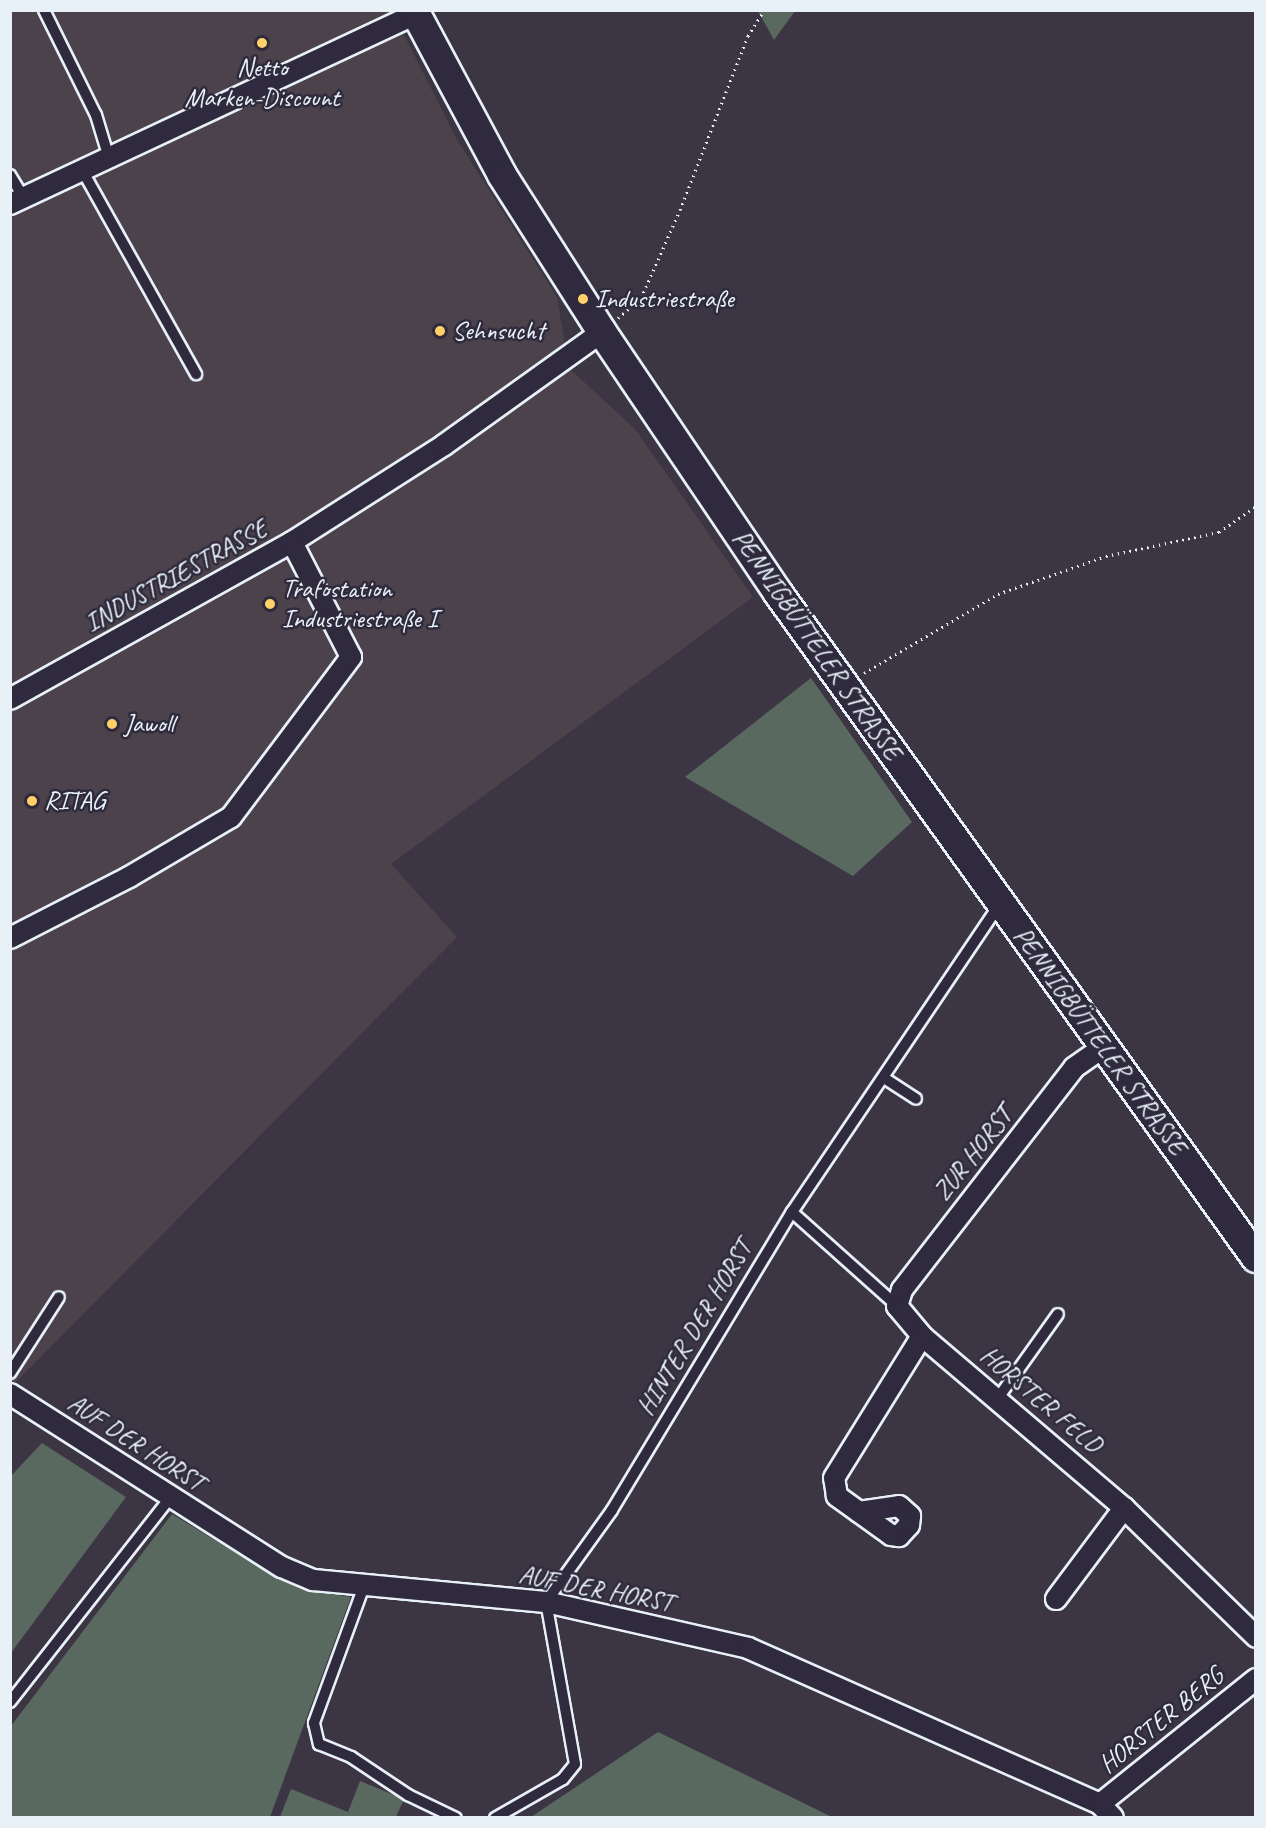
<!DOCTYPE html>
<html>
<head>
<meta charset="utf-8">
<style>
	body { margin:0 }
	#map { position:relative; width:1266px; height:1828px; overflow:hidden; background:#3c3543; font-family:Caveat,sans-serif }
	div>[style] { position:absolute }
	.built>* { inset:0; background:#4b424b }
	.green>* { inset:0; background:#5a6960 }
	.path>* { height:3px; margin-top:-1.5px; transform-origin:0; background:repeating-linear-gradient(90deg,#e8f1f8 0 1.5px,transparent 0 6px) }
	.roads { filter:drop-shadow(2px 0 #e8f1f8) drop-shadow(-2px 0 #e8f1f8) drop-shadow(0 2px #e8f1f8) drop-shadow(0 -2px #e8f1f8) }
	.lane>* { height:10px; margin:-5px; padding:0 5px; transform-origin:5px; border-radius:5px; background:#2f2a3d }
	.street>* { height:20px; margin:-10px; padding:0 10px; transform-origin:10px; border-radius:10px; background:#2f2a3d }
	.secondary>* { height:28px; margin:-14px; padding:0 14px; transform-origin:14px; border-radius:14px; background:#2f2a3d }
	.dots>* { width:16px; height:16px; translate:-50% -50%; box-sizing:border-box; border:3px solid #2f2a3d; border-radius:50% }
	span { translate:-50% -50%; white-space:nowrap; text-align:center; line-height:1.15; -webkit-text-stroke:5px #2f2a3d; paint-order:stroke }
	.poi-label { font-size:26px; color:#e8f1f8 }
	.left { translate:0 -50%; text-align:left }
	.street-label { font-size:26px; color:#e8f1f8 }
	.frame { position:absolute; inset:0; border:12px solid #e8f1f8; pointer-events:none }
</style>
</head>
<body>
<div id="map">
	<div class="built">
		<div style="clip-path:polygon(10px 11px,392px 11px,456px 138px,557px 297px,569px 368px,635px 429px,753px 597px,391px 864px,457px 937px,14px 1384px,10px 1381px)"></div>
	</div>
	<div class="green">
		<div style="clip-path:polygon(758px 11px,795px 11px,774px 40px)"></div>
		<div style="clip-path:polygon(811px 678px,912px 822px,853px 876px,685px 777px)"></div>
		<div style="clip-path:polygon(42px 1443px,126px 1497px,11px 1653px,11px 1476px)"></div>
		<div style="clip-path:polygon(172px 1514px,267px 1572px,315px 1592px,351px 1597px,270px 1817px,11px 1817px,11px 1726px)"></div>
		<div style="clip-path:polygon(658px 1732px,832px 1817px,531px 1817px)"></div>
		<div style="clip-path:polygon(360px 1781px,404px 1799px,396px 1817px,280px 1817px,291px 1789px,348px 1812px)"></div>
	</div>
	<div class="path">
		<div style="left:618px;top:318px;width:30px;rotate:-41deg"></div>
		<div style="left:641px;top:298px;width:96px;rotate:-66.1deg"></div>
		<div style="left:680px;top:210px;width:187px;rotate:-68.7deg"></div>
		<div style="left:748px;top:36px;width:31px;rotate:-58deg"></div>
		<div style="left:864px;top:673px;width:156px;rotate:-30.5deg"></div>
		<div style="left:998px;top:594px;width:114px;rotate:-19.4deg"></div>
		<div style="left:1106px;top:556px;width:116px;rotate:-12deg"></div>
		<div style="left:1219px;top:532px;width:45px;rotate:-35.1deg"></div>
	</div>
	<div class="roads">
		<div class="lane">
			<div style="left:44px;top:10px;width:117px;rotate:63.7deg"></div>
			<div style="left:96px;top:115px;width:45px;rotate:73.2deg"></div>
			<div style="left:82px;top:170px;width:234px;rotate:60.8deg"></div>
			<div style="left:10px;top:175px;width:27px;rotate:59deg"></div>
			<div style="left:884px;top:1078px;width:38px;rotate:33deg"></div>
			<div style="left:792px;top:1212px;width:141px;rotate:41.8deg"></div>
			<div style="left:10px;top:1373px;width:90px;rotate:-57.2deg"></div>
			<div style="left:998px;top:1398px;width:103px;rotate:-54.5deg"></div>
			<div style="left:364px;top:1586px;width:146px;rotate:110.1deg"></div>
			<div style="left:314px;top:1723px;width:22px;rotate:77deg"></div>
			<div style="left:319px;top:1744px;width:35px;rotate:22deg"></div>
			<div style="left:351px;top:1757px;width:69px;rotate:33.7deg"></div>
			<div style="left:408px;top:1795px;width:53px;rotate:25.6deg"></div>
			<div style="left:10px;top:1702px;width:261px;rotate:-51.9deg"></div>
			<div style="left:495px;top:1818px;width:78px;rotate:-29.8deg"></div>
			<div style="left:563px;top:1779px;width:19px;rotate:-51deg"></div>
			<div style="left:575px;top:1764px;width:165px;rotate:-100.1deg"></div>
			<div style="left:546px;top:1602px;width:113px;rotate:-54.3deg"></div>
			<div style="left:612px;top:1510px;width:348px;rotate:-58.9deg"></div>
			<div style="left:792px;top:1212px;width:370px;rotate:-56deg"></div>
		</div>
		<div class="street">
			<div style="left:10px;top:204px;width:447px;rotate:-25.1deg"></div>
			<div style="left:10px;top:699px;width:323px;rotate:-29.1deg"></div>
			<div style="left:292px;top:542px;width:180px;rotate:-32.5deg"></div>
			<div style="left:444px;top:445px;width:194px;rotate:-35.6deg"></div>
			<div style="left:10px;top:938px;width:134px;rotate:-27.1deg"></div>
			<div style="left:129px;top:877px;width:118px;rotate:-30.5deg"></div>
			<div style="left:231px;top:817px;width:200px;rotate:-53.1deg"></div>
			<div style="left:351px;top:657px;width:129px;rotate:-117.2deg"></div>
			<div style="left:1105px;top:1046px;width:38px;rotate:145deg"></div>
			<div style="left:1074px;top:1068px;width:281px;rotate:127.8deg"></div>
			<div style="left:902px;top:1290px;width:17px;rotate:107deg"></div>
			<div style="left:897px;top:1306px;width:39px;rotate:50deg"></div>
			<div style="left:922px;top:1336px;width:265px;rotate:40.4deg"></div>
			<div style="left:1124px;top:1508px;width:185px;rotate:44.3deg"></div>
			<div style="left:10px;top:1394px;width:322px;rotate:32.5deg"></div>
			<div style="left:282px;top:1567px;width:34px;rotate:23deg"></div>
			<div style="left:313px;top:1580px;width:234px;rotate:5.4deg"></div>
			<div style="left:546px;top:1602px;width:207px;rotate:12.8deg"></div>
			<div style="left:748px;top:1648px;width:385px;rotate:23.9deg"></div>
			<div style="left:1100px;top:1804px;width:19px;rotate:47deg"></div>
			<div style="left:859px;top:1512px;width:40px;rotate:-8.5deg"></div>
			<div style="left:899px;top:1506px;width:15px;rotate:42deg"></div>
			<div style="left:910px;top:1516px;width:9px;rotate:96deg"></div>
			<div style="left:909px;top:1525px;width:15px;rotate:132deg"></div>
			<div style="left:899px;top:1536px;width:8px;rotate:-173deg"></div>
			<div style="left:891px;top:1535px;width:67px;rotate:-144.2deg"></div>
			<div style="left:837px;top:1496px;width:18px;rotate:-99deg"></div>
			<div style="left:834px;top:1478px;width:167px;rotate:-58.2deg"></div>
			<div style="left:1056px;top:1599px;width:114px;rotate:-53.2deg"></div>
			<div style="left:1100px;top:1804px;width:200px;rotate:-38.7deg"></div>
		</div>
		<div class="secondary">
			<div style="left:414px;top:10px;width:187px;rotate:61.9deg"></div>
			<div style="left:502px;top:175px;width:186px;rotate:57.5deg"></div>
			<div style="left:602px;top:332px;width:315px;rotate:56deg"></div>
			<div style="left:778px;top:593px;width:819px;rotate:54.29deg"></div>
		</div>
	</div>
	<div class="dots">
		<div style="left:262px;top:43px;background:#ffd166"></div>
		<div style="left:583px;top:299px;background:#ffd166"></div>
		<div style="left:440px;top:331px;background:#ffd166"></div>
		<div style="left:270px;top:604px;background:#ffd166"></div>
		<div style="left:112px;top:724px;background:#ffd166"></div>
		<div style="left:32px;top:801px;background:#ffd166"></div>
	</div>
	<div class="poi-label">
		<span style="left:262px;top:83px">Netto<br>Marken-Discount</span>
		<span class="left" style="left:595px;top:299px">Industriestraße</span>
		<span class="left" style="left:452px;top:331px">Sehnsucht</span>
		<span class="left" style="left:282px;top:604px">Trafostation<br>Industriestraße I</span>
		<span class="left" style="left:124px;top:724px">Jawoll</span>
		<span class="left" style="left:44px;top:801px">RITAG</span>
	</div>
	<div class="street-label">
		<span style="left:176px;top:576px;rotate:-29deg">INDUSTRIESTRASSE</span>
		<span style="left:817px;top:645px;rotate:55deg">PENNIGBÜTTELER STRASSE</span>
		<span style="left:1100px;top:1041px;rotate:54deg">PENNIGBÜTTELER STRASSE</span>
		<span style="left:973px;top:1154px;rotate:-52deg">ZUR HORST</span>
		<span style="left:695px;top:1328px;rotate:-59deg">HINTER DER HORST</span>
		<span style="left:1041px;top:1400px;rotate:40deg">HORSTER FELD</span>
		<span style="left:136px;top:1443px;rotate:33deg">AUF DER HORST</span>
		<span style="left:596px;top:1589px;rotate:11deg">AUF DER HORST</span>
		<span style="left:1161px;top:1720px;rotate:-39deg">HORSTER BERG</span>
	</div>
	<div class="frame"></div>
</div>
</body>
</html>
